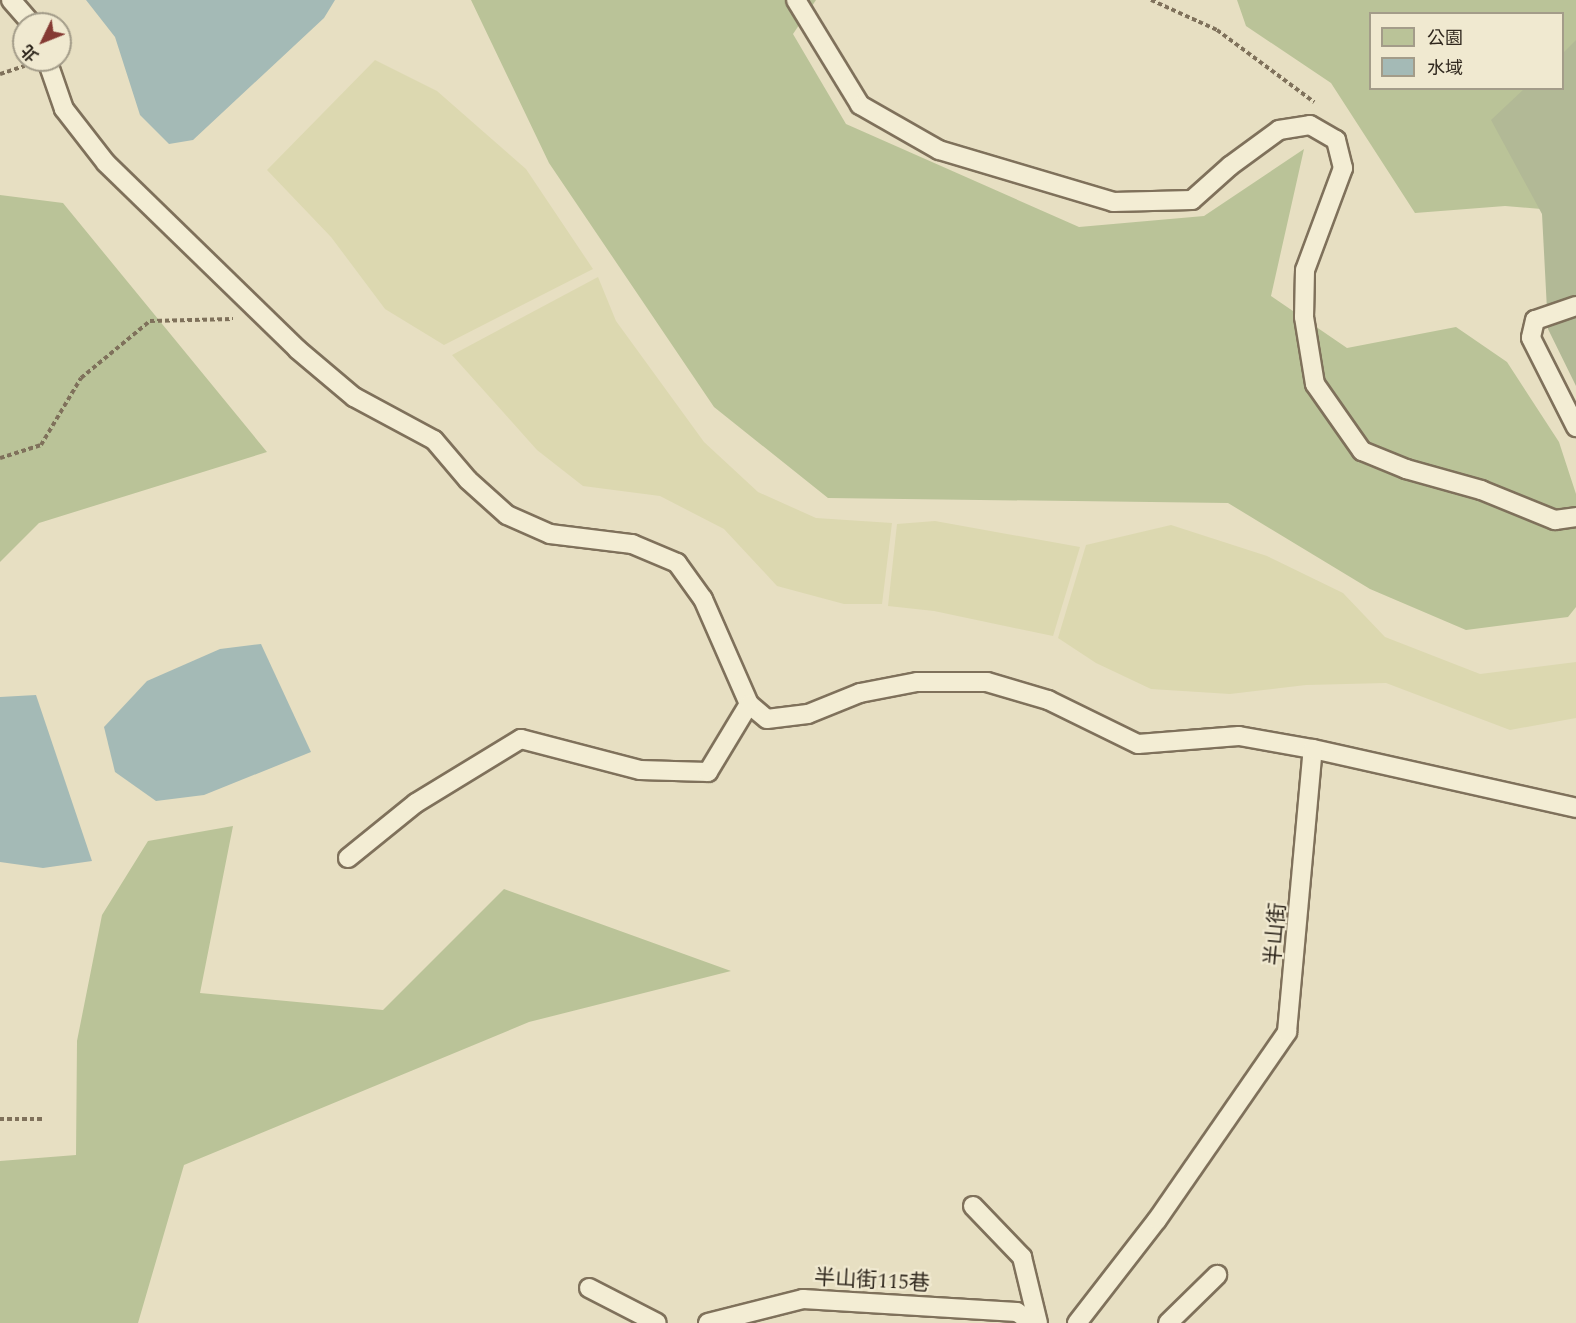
<!DOCTYPE html>
<html>
<head>
<meta charset="utf-8">
<style>
	body { margin:0 }
	#map { position:relative; width:1576px; height:1323px; overflow:hidden; background:#e7dfc2; font-family:Spectral,"Noto Sans TC",serif }
	div>[style] { position:absolute }
	.farmland>* { inset:0; background:#dcd8b0 }
	.green>* { inset:0; background:#bac398 }
	.cemetery>* { inset:0; background:#b2b996 }
	.water>* { inset:0; background:#a4bab6 }
	.path>* { height:4px; margin-top:-2px; transform-origin:0; background:repeating-linear-gradient(90deg,#7f715b 0 4.5px,transparent 0 7.5px) }
	.roads { filter:drop-shadow(2px 0 #7f715b) drop-shadow(-2px 0 #7f715b) drop-shadow(0 2px #7f715b) drop-shadow(0 -2px #7f715b) }
	.service>* { height:18px; margin:-9px; padding:0 9px; transform-origin:9px; border-radius:9px; background:#f3edd4 }
	span { translate:-50% -50%; white-space:nowrap; text-align:center; line-height:1.15; -webkit-text-stroke:4.5px #f0e9d0; paint-order:stroke }
	.street-label { font-size:21px; color:#30281e }
	.legend { position:absolute; left:1369px; top:12px; width:195px; height:78px; box-sizing:border-box; background:#f0e9d0; border:2px solid #a39c89; margin:0; padding:8px 10px; list-style:none; font-size:18px; color:#30281e }
	.legend li { display:flex; align-items:center; gap:12px; height:30px }
	.legend b { width:30px; border:2px solid #a39c89 }
	.north { position:absolute; left:12px; top:12px; width:60px; height:60px; box-sizing:border-box; background:#f0e9d0; border:2px solid #a39c89; border-radius:50%; rotate:227deg; font-size:16px; font-weight:700; line-height:24px; text-align:center; color:#30281e }
	.north::after { content:''; display:block; margin:auto; width:21px; height:27px; background:#853a33; clip-path:polygon(50% 0,100% 100%,50% 72%,0 100%) }
</style>
</head>
<body>
<div id="map">
	<div class="farmland">
		<div style="clip-path:polygon(375px 60px,437px 91px,526px 169px,593px 269px,444px 345px,385px 309px,331px 237px,267px 170px)"></div>
		<div style="clip-path:polygon(598px 277px,616px 321px,704px 442px,758px 492px,816px 518px,892px 523px,882px 604px,844px 604px,777px 586px,724px 529px,660px 496px,583px 486px,537px 450px,452px 355px)"></div>
		<div style="clip-path:polygon(935px 521px,1080px 547px,1053px 636px,934px 611px,888px 606px,897px 524px)"></div>
		<div style="clip-path:polygon(1171px 525px,1267px 556px,1343px 593px,1385px 637px,1480px 674px,1576px 662px,1576px 718px,1510px 730px,1386px 683px,1306px 685px,1230px 694px,1151px 689px,1096px 663px,1058px 638px,1086px 545px)"></div>
	</div>
	<div class="green">
		<div style="clip-path:polygon(471px 0,816px 0,793px 34px,846px 124px,1079px 227px,1204px 216px,1304px 149px,1271px 296px,1347px 348px,1456px 327px,1507px 362px,1559px 442px,1576px 494px,1576px 607px,1568px 617px,1466px 630px,1370px 589px,1228px 503px,828px 498px,714px 407px,549px 163px)"></div>
		<div style="clip-path:polygon(evenodd,1237px 0,1576px 0,1576px 212px,1505px 206px,1415px 213px,1331px 83px,1246px 26px,1237px 0,1370px 14px,1562px 14px,1562px 88px,1370px 88px,1370px 14px)"></div>
		<div style="clip-path:polygon(0 195px,63px 203px,267px 452px,39px 523px,0 562px)"></div>
		<div style="clip-path:polygon(233px 826px,200px 993px,383px 1010px,504px 889px,731px 971px,529px 1022px,184px 1165px,138px 1323px,0 1323px,0 1161px,76px 1155px,77px 1041px,102px 915px,148px 841px)"></div>
	</div>
	<div class="cemetery">
		<div style="clip-path:polygon(1576px 40px,1576px 386px,1548px 329px,1542px 214px,1491px 120px,1524px 89px,1562px 88px,1563px 53px)"></div>
	</div>
	<div class="water">
		<div style="clip-path:polygon(86px 0,335px 0,324px 18px,193px 140px,169px 144px,140px 115px,115px 37px)"></div>
		<div style="clip-path:polygon(261px 644px,311px 752px,204px 795px,156px 801px,115px 772px,104px 727px,147px 681px,220px 649px)"></div>
		<div style="clip-path:polygon(36px 695px,92px 861px,43px 868px,0 862px,0 697px)"></div>
	</div>
	<div class="path">
		<div style="left:1151px;top:0;width:72px;rotate:24.4deg"></div>
		<div style="left:1217px;top:30px;width:121px;rotate:36.6deg"></div>
		<div style="left:0;top:74px;width:26px;rotate:-18deg"></div>
		<div style="left:0;top:458px;width:43px;rotate:-17.6deg"></div>
		<div style="left:41px;top:445px;width:78px;rotate:-59.2deg"></div>
		<div style="left:81px;top:378px;width:89px;rotate:-39.6deg"></div>
		<div style="left:150px;top:321px;width:83px;rotate:-1.4deg"></div>
		<div style="left:0;top:1119px;width:44px"></div>
	</div>
	<div class="roads">
		<div class="service">
			<div style="left:11px;top:0;width:32px;rotate:49deg"></div>
			<div style="left:796px;top:0;width:123px;rotate:58.6deg"></div>
			<div style="left:860px;top:105px;width:91px;rotate:29.7deg"></div>
			<div style="left:939px;top:150px;width:182px;rotate:16.6deg"></div>
			<div style="left:1113px;top:202px;width:79px;rotate:-1.5deg"></div>
			<div style="left:1192px;top:200px;width:51px;rotate:-41.8deg"></div>
			<div style="left:1230px;top:166px;width:61px;rotate:-36.3deg"></div>
			<div style="left:1279px;top:130px;width:31px;rotate:-9deg"></div>
			<div style="left:1310px;top:125px;width:30px;rotate:30deg"></div>
			<div style="left:1336px;top:140px;width:29px;rotate:76deg"></div>
			<div style="left:1343px;top:168px;width:109px;rotate:110.4deg"></div>
			<div style="left:1305px;top:270px;width:47px;rotate:91.2deg"></div>
			<div style="left:1304px;top:317px;width:68px;rotate:80.7deg"></div>
			<div style="left:1315px;top:384px;width:82px;rotate:55deg"></div>
			<div style="left:1362px;top:451px;width:48px;rotate:22.2deg"></div>
			<div style="left:1406px;top:469px;width:78px;rotate:15.6deg"></div>
			<div style="left:1481px;top:490px;width:80px;rotate:22.1deg"></div>
			<div style="left:1555px;top:520px;width:21px;rotate:-8deg"></div>
			<div style="left:47px;top:60px;width:52px;rotate:70.9deg"></div>
			<div style="left:64px;top:109px;width:68px;rotate:52.1deg"></div>
			<div style="left:106px;top:163px;width:267px;rotate:44.2deg"></div>
			<div style="left:297px;top:349px;width:75px;rotate:40.1deg"></div>
			<div style="left:354px;top:397px;width:91px;rotate:28.3deg"></div>
			<div style="left:434px;top:440px;width:52px;rotate:49.6deg"></div>
			<div style="left:468px;top:480px;width:52px;rotate:41.9deg"></div>
			<div style="left:507px;top:515px;width:47px;rotate:23.8deg"></div>
			<div style="left:550px;top:534px;width:83px;rotate:7deg"></div>
			<div style="left:632px;top:544px;width:49px;rotate:22.9deg"></div>
			<div style="left:677px;top:563px;width:44px;rotate:54.2deg"></div>
			<div style="left:703px;top:599px;width:115px;rotate:66.3deg"></div>
			<div style="left:749px;top:704px;width:23px;rotate:40deg"></div>
			<div style="left:767px;top:719px;width:41px;rotate:-7deg"></div>
			<div style="left:808px;top:714px;width:56px;rotate:-22deg"></div>
			<div style="left:860px;top:693px;width:58px;rotate:-10.9deg"></div>
			<div style="left:917px;top:682px;width:70px"></div>
			<div style="left:987px;top:682px;width:64px;rotate:16.4deg"></div>
			<div style="left:1048px;top:700px;width:100px;rotate:26.1deg"></div>
			<div style="left:1138px;top:744px;width:101px;rotate:-4.5deg"></div>
			<div style="left:1239px;top:736px;width:75px;rotate:10deg"></div>
			<div style="left:1576px;top:306px;width:43px;rotate:161.1deg"></div>
			<div style="left:1535px;top:320px;width:18px;rotate:103deg"></div>
			<div style="left:1531px;top:338px;width:100px;rotate:63.2deg"></div>
			<div style="left:348px;top:858px;width:87px;rotate:-39deg"></div>
			<div style="left:416px;top:803px;width:123px;rotate:-31.4deg"></div>
			<div style="left:521px;top:739px;width:123px;rotate:14.6deg"></div>
			<div style="left:640px;top:770px;width:68px;rotate:1.7deg"></div>
			<div style="left:708px;top:772px;width:79px;rotate:-58.9deg"></div>
			<div style="left:973px;top:1206px;width:71px;rotate:46.1deg"></div>
			<div style="left:1022px;top:1257px;width:68px;rotate:76.4deg"></div>
			<div style="left:589px;top:1288px;width:76px;rotate:27.2deg"></div>
			<div style="left:708px;top:1323px;width:98px;rotate:-14.2deg"></div>
			<div style="left:803px;top:1299px;width:214px;rotate:3.5deg"></div>
			<div style="left:1017px;top:1312px;width:19px;rotate:36deg"></div>
			<div style="left:1077px;top:1323px;width:130px;rotate:-52.2deg"></div>
			<div style="left:1157px;top:1220px;width:229px;rotate:-55.3deg"></div>
			<div style="left:1287px;top:1032px;width:284px;rotate:-84.8deg"></div>
			<div style="left:1313px;top:749px;width:270px;rotate:12.6deg"></div>
			<div style="left:1168px;top:1323px;width:69px;rotate:-44.4deg"></div>
		</div>
	</div>
	<div class="street-label">
		<span style="left:1276px;top:934px;rotate:-85deg">半山街</span>
		<span style="left:872px;top:1281px;rotate:3deg">半山街115巷</span>
	</div>
	<ul class="legend">
	<li><b style="height:16px;background:#bac398"></b>公園</li>
	<li><b style="height:16px;background:#a4bab6"></b>水域</li>
	</ul>
	<div class="north">北</div>
</div>
</body>
</html>
